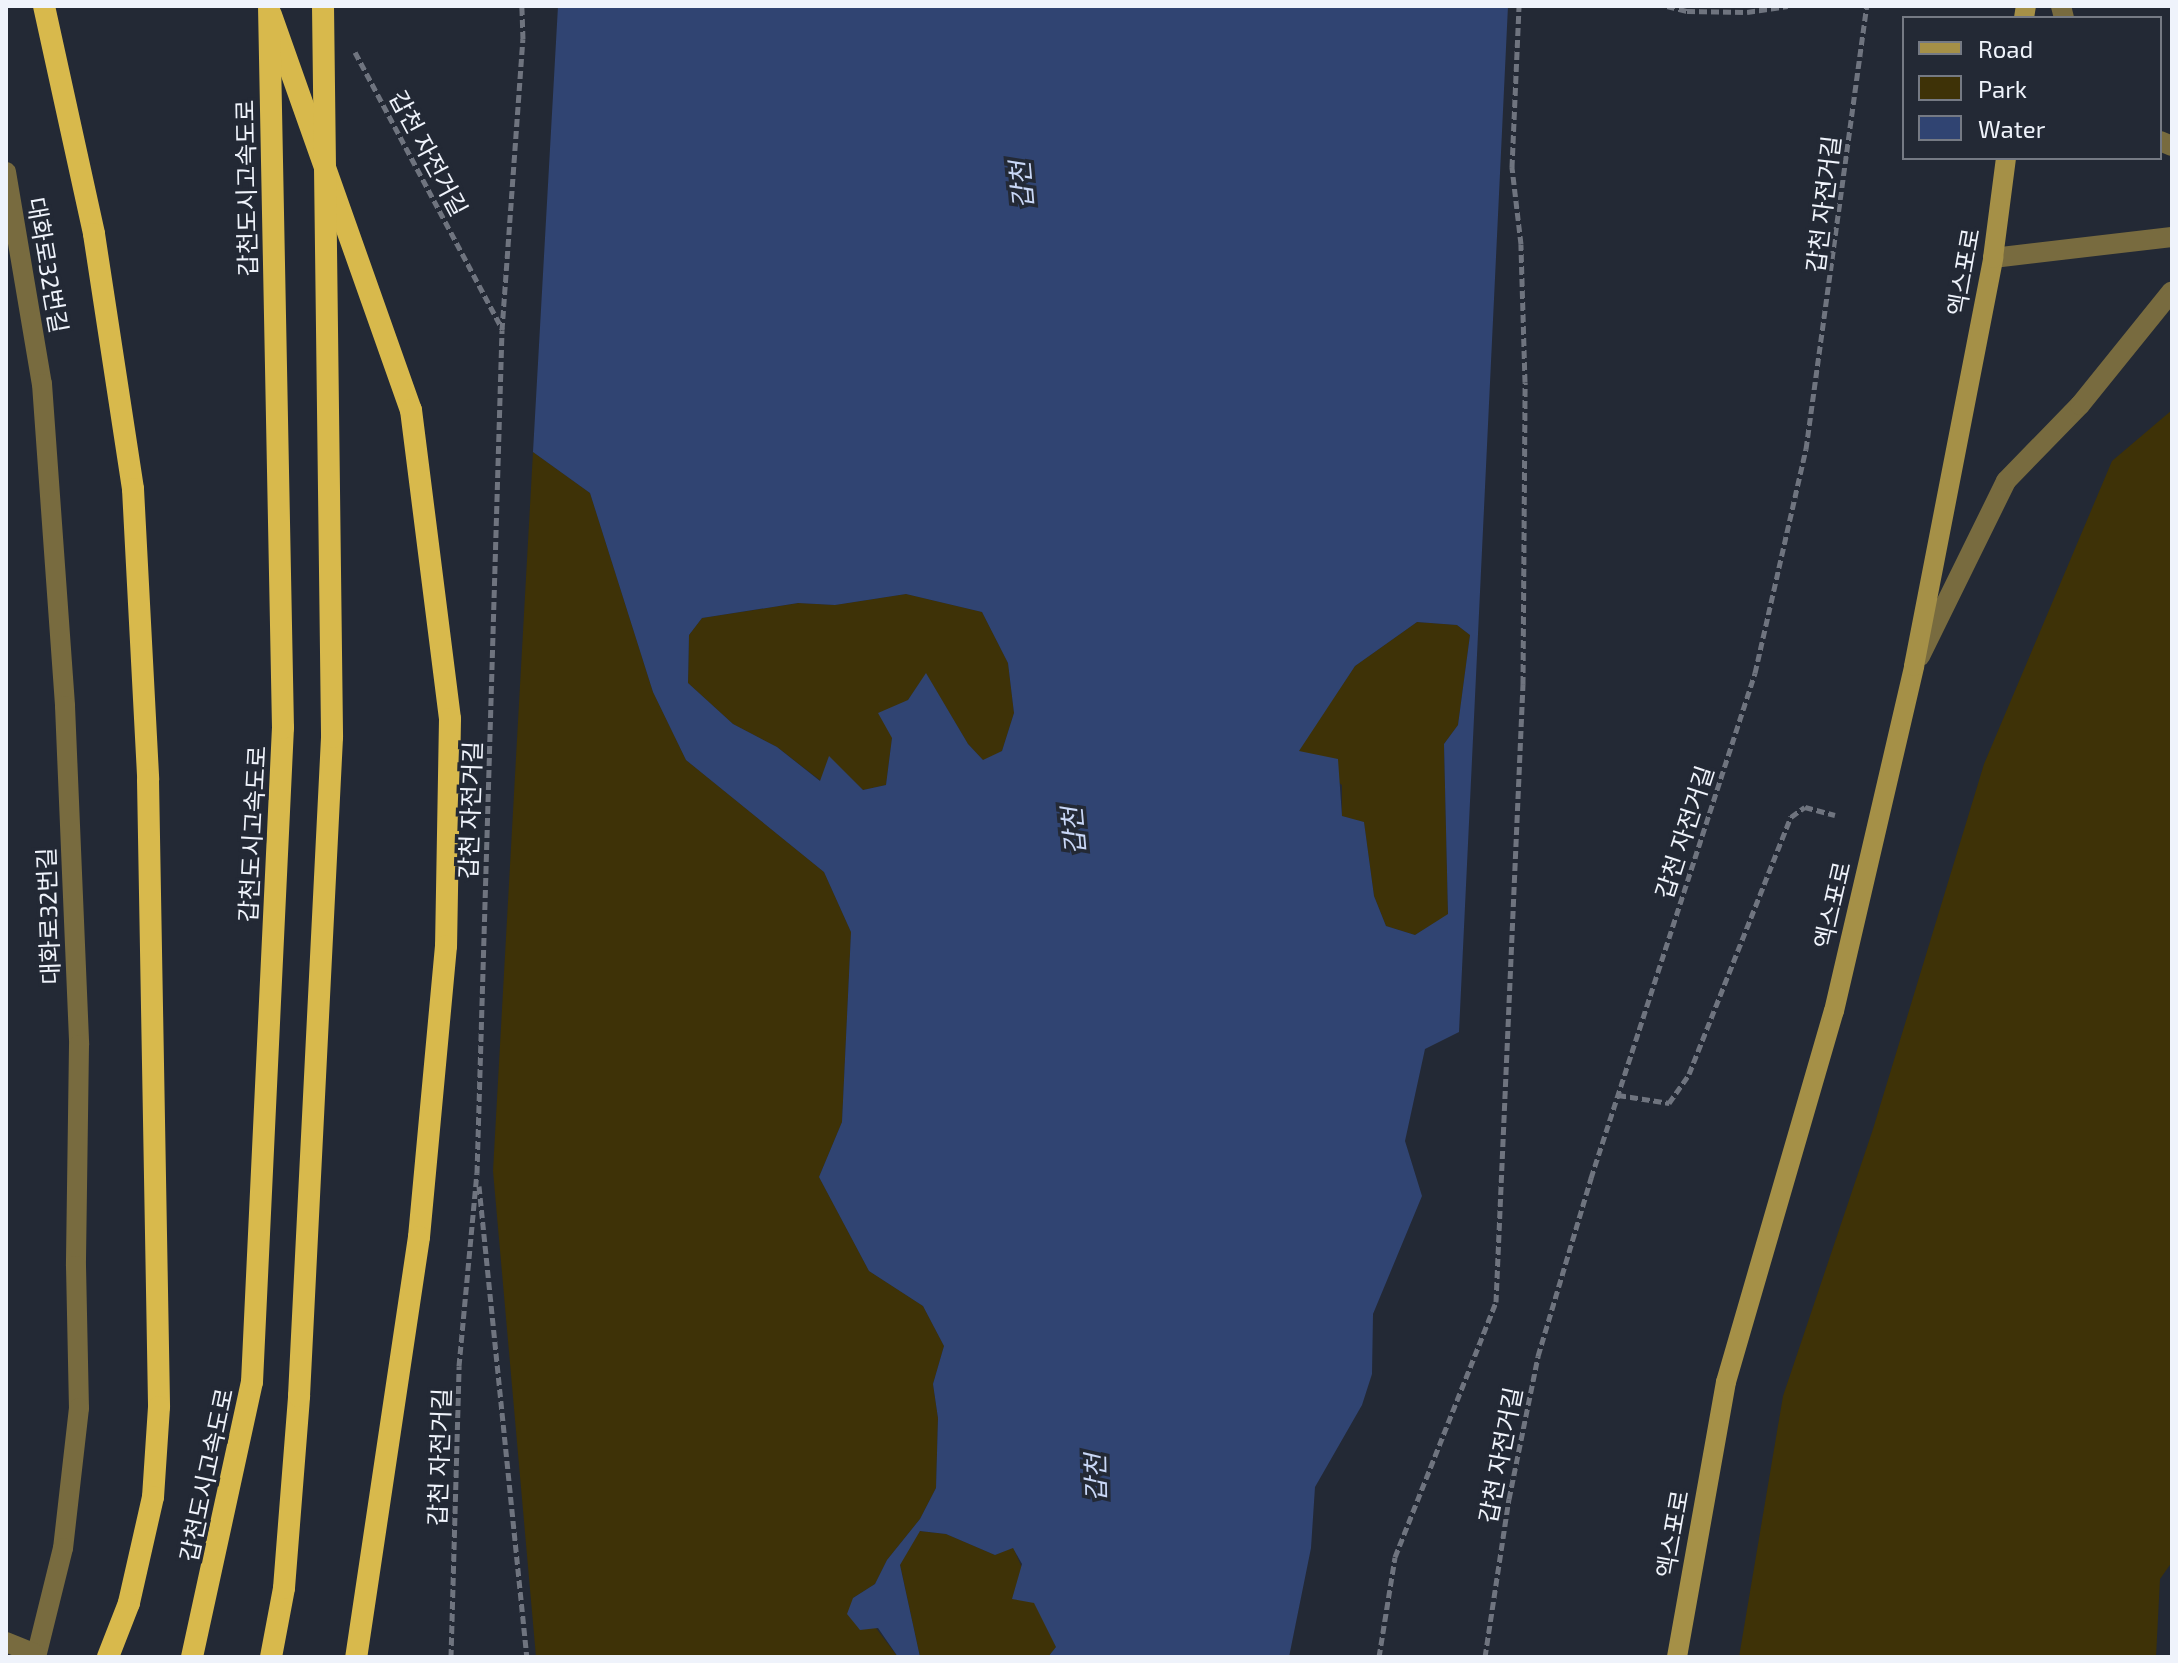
<!DOCTYPE html>
<html>
<head>
<meta charset="utf-8">
<style>
	body { margin:0 }
	#map { position:relative; width:2178px; height:1663px; overflow:hidden; background:#232935; font-family:"Exo 2","Noto Sans KR",sans-serif }
	div>[style] { position:absolute }
	.green>* { inset:0; background:#3e3207 }
	.water>* { inset:0; background:#304472 }
	.path>* { height:5px; margin-top:-2.5px; transform-origin:0; background:repeating-linear-gradient(90deg,#6f747f 0 8px,transparent 0 12px) }
	.minor>* { height:20px; margin:-10px; padding:0 10px; transform-origin:10px; border-radius:10px; background:#786b3f }
	.tertiary>* { height:20px; margin:-10px; padding:0 10px; transform-origin:10px; border-radius:10px; background:#786b3f }
	.secondary>* { height:20px; margin:-10px; padding:0 10px; transform-origin:10px; border-radius:10px; background:#a59047 }
	.trunk>* { height:22px; margin:-11px; padding:0 11px; transform-origin:11px; border-radius:11px; background:#d8b94c }
	.trunk-bridge>* { height:22px; margin:-11px; padding:0 11px; transform-origin:11px; border-radius:11px; background:#d8b94c }
	span { translate:-50% -50%; white-space:nowrap; text-align:center; line-height:1.15; -webkit-text-stroke:7px #232935; paint-order:stroke }
	.street-label { font-size:24px; color:#eff3fb }
	.water-label { font-size:26px; color:#c9d7f6; font-style:italic }
	.frame { position:absolute; inset:0; border:8px solid #eff3fb; pointer-events:none }
	.legend { position:absolute; left:1902px; top:16px; width:260px; height:144px; box-sizing:border-box; background:#232935; border:2px solid #757a84; margin:0; padding:10px 14px; list-style:none; font-size:24px; color:#eff3fb }
	.legend li { display:flex; align-items:center; gap:16px; height:40px }
	.legend b { width:40px; border:2px solid #757a84 }
</style>
</head>
<body>
<div id="map">
	<div class="green">
		<div style="clip-path:polygon(2172px 410px,2172px 1562px,2160px 1579px,2156px 1657px,1739px 1657px,1783px 1396px,1873px 1129px,1984px 764px,2112px 461px)"></div>
		<div style="clip-path:polygon(533px 452px,590px 493px,653px 692px,686px 760px,824px 872px,851px 932px,842px 1122px,819px 1177px,869px 1271px,923px 1306px,944px 1346px,933px 1384px,938px 1418px,936px 1488px,920px 1519px,887px 1560px,875px 1584px,853px 1598px,898px 1657px,536px 1657px,493px 1171px)"></div>
		<div style="clip-path:polygon(906px 594px,982px 612px,1008px 663px,1014px 713px,1002px 751px,984px 761px,968px 744px,926px 674px,908px 700px,892px 738px,886px 785px,863px 790px,829px 757px,821px 781px,777px 747px,733px 724px,688px 683px,689px 635px,702px 618px,799px 603px,835px 605px)"></div>
		<div style="clip-path:polygon(1417px 622px,1457px 625px,1470px 635px,1458px 725px,1444px 744px,1448px 915px,1415px 935px,1386px 926px,1374px 896px,1364px 823px,1342px 816px,1342px 785px,1298px 751px,1355px 666px)"></div>
		<div style="clip-path:polygon(919px 1531px,946px 1534px,995px 1555px,1013px 1547px,1056px 1647px,1048px 1657px,920px 1657px,900px 1564px)"></div>
	</div>
	<div class="water">
		<div style="clip-path:polygon(evenodd,558px 6px,1508px 6px,1459px 1032px,1425px 1049px,1405px 1141px,1422px 1196px,1373px 1314px,1372px 1374px,1362px 1405px,1315px 1487px,1311px 1548px,1289px 1657px,1048px 1657px,1056px 1647px,1034px 1603px,1012px 1599px,1022px 1564px,1013px 1548px,995px 1555px,946px 1534px,920px 1531px,900px 1565px,920px 1657px,898px 1657px,878px 1628px,860px 1630px,847px 1614px,853px 1598px,875px 1584px,887px 1560px,920px 1519px,936px 1488px,938px 1418px,933px 1384px,944px 1346px,923px 1306px,869px 1271px,819px 1177px,842px 1122px,851px 932px,824px 872px,686px 760px,653px 692px,590px 493px,533px 452px,558px 6px,906px 594px,982px 612px,1008px 663px,1014px 713px,1002px 751px,983px 760px,968px 744px,926px 673px,908px 700px,878px 713px,892px 738px,886px 785px,863px 790px,829px 756px,820px 781px,777px 747px,733px 724px,688px 683px,689px 635px,702px 618px,798px 603px,835px 605px,906px 594px,558px 6px,1417px 622px,1457px 625px,1470px 635px,1458px 725px,1444px 744px,1448px 914px,1415px 935px,1386px 926px,1374px 896px,1364px 822px,1342px 816px,1338px 759px,1299px 751px,1355px 666px,1417px 622px)"></div>
	</div>
	<div class="path">
		<div style="left:1667px;top:6px;width:21px;rotate:14deg"></div>
		<div style="left:1687px;top:11px;width:60px;rotate:1deg"></div>
		<div style="left:1747px;top:12px;width:41px;rotate:-8.3deg"></div>
		<div style="left:355px;top:52px;width:314px;rotate:62deg"></div>
		<div style="left:1618px;top:1095px;width:52px;rotate:8.9deg"></div>
		<div style="left:1669px;top:1103px;width:35px;rotate:-55deg"></div>
		<div style="left:1689px;top:1074px;width:277px;rotate:-68.4deg"></div>
		<div style="left:1791px;top:817px;width:17px;rotate:-36deg"></div>
		<div style="left:1805px;top:807px;width:31px;rotate:15deg"></div>
		<div style="left:479px;top:1186px;width:473px;rotate:84.2deg"></div>
		<div style="left:451px;top:1657px;width:291px;rotate:-88.4deg"></div>
		<div style="left:459px;top:1366px;width:194px;rotate:-84.7deg"></div>
		<div style="left:477px;top:1173px;width:843px;rotate:-88.3deg"></div>
		<div style="left:502px;top:330px;width:292px;rotate:-85.9deg"></div>
		<div style="left:523px;top:39px;width:33px;rotate:-92deg"></div>
		<div style="left:1379px;top:1657px;width:101px;rotate:-80.9deg"></div>
		<div style="left:1395px;top:1557px;width:274px;rotate:-68.4deg"></div>
		<div style="left:1496px;top:1302px;width:619px;rotate:-87.5deg"></div>
		<div style="left:1523px;top:684px;width:302px;rotate:-89.6deg"></div>
		<div style="left:1525px;top:382px;width:138px;rotate:-91.7deg"></div>
		<div style="left:1521px;top:244px;width:78px;rotate:-96.7deg"></div>
		<div style="left:1512px;top:167px;width:161px;rotate:-87.5deg"></div>
		<div style="left:1485px;top:1657px;width:160px;rotate:-81.4deg"></div>
		<div style="left:1509px;top:1499px;width:146px;rotate:-78.5deg"></div>
		<div style="left:1538px;top:1356px;width:186px;rotate:-73.4deg"></div>
		<div style="left:1591px;top:1178px;width:531px;rotate:-72.01deg"></div>
		<div style="left:1755px;top:673px;width:230px;rotate:-77.2deg"></div>
		<div style="left:1806px;top:449px;width:447px;rotate:-82.2deg"></div>
	</div>
	<div class="minor">
		<div style="left:6px;top:172px;width:215px;rotate:80.4deg"></div>
		<div style="left:42px;top:384px;width:323px;rotate:85.9deg"></div>
		<div style="left:65px;top:706px;width:339px;rotate:87.6deg"></div>
		<div style="left:79px;top:1045px;width:221px;rotate:90.8deg"></div>
		<div style="left:76px;top:1266px;width:142px;rotate:88.8deg"></div>
		<div style="left:79px;top:1408px;width:141px;rotate:96.5deg"></div>
		<div style="left:63px;top:1548px;width:112px;rotate:103.9deg"></div>
		<div style="left:6px;top:1642px;width:32px;rotate:22deg"></div>
	</div>
	<div class="tertiary">
		<div style="left:2061px;top:6px;width:12px;rotate:76deg"></div>
		<div style="left:2160px;top:141px;width:13px;rotate:23deg"></div>
		<div style="left:1993px;top:258px;width:180px;rotate:-6.7deg"></div>
		<div style="left:1920px;top:656px;width:195px;rotate:-63.8deg"></div>
		<div style="left:2006px;top:481px;width:106px;rotate:-45.8deg"></div>
		<div style="left:2080px;top:405px;width:146px;rotate:-51.1deg"></div>
	</div>
	<div class="secondary">
		<div style="left:2024px;top:18px;width:12px;rotate:-81deg"></div>
		<div style="left:1677px;top:1657px;width:279px;rotate:-79.9deg"></div>
		<div style="left:1726px;top:1382px;width:386px;rotate:-73.8deg"></div>
		<div style="left:1834px;top:1011px;width:354px;rotate:-76.9deg"></div>
		<div style="left:1914px;top:666px;width:416px;rotate:-79deg"></div>
		<div style="left:1993px;top:258px;width:101px;rotate:-82.6deg"></div>
	</div>
	<div class="trunk">
		<div style="left:44px;top:6px;width:233px;rotate:77.6deg"></div>
		<div style="left:94px;top:234px;width:258px;rotate:81.3deg"></div>
		<div style="left:133px;top:489px;width:291px;rotate:87deg"></div>
		<div style="left:148px;top:780px;width:627px;rotate:88.99deg"></div>
		<div style="left:159px;top:1407px;width:90px;rotate:93.8deg"></div>
		<div style="left:153px;top:1497px;width:109px;rotate:102.8deg"></div>
		<div style="left:129px;top:1603px;width:58px;rotate:111.3deg"></div>
		<div style="left:271px;top:15px;width:419px;rotate:70.5deg"></div>
		<div style="left:411px;top:410px;width:311px;rotate:82.8deg"></div>
		<div style="left:450px;top:719px;width:227px;rotate:91deg"></div>
		<div style="left:446px;top:946px;width:292px;rotate:95.3deg"></div>
		<div style="left:419px;top:1237px;width:425px;rotate:98.5deg"></div>
		<div style="left:192px;top:1657px;width:281px;rotate:-77.7deg"></div>
		<div style="left:252px;top:1382px;width:655px;rotate:-87.29deg"></div>
		<div style="left:271px;top:1657px;width:70px;rotate:-79.3deg"></div>
		<div style="left:284px;top:1588px;width:193px;rotate:-85.5deg"></div>
		<div style="left:299px;top:1396px;width:660px;rotate:-87.13deg"></div>
	</div>
	<div class="trunk-bridge">
		<div style="left:269px;top:6px;width:722px;rotate:88.89deg"></div>
		<div style="left:323px;top:6px;width:731px;rotate:89.29deg"></div>
	</div>
	<div class="street-label">
		<span style="left:429px;top:153px;rotate:62deg">갑천 자전거길</span>
		<span style="left:246px;top:188px;rotate:-91deg">갑천도시고속도로</span>
		<span style="left:1823px;top:204px;rotate:-83deg">갑천 자전거길</span>
		<span style="left:48px;top:265px;rotate:80deg">대화로32번길</span>
		<span style="left:1963px;top:272px;rotate:-80deg">엑스포로</span>
		<span style="left:470px;top:810px;rotate:-88deg">갑천 자전거길</span>
		<span style="left:1684px;top:832px;rotate:-72deg">갑천 자전거길</span>
		<span style="left:252px;top:834px;rotate:-87deg">갑천도시고속도로</span>
		<span style="left:1832px;top:905px;rotate:-77deg">엑스포로</span>
		<span style="left:48px;top:916px;rotate:-92deg">대화로32번길</span>
		<span style="left:1500px;top:1455px;rotate:-79deg">갑천 자전거길</span>
		<span style="left:439px;top:1457px;rotate:-88deg">갑천 자전거길</span>
		<span style="left:206px;top:1475px;rotate:-78deg">갑천도시고속도로</span>
		<span style="left:1672px;top:1534px;rotate:-80deg">엑스포로</span>
	</div>
	<div class="water-label">
		<span style="left:1021px;top:185px;rotate:-95deg">갑천</span>
		<span style="left:1073px;top:831px;rotate:-95deg">갑천</span>
		<span style="left:1095px;top:1478px;rotate:-91deg">갑천</span>
	</div>
	<div class="frame"></div>
	<ul class="legend">
	<li><b style="height:10px;background:#a59047"></b>Road</li>
	<li><b style="height:22px;background:#3e3207"></b>Park</li>
	<li><b style="height:22px;background:#304472"></b>Water</li>
	</ul>
</div>
</body>
</html>
